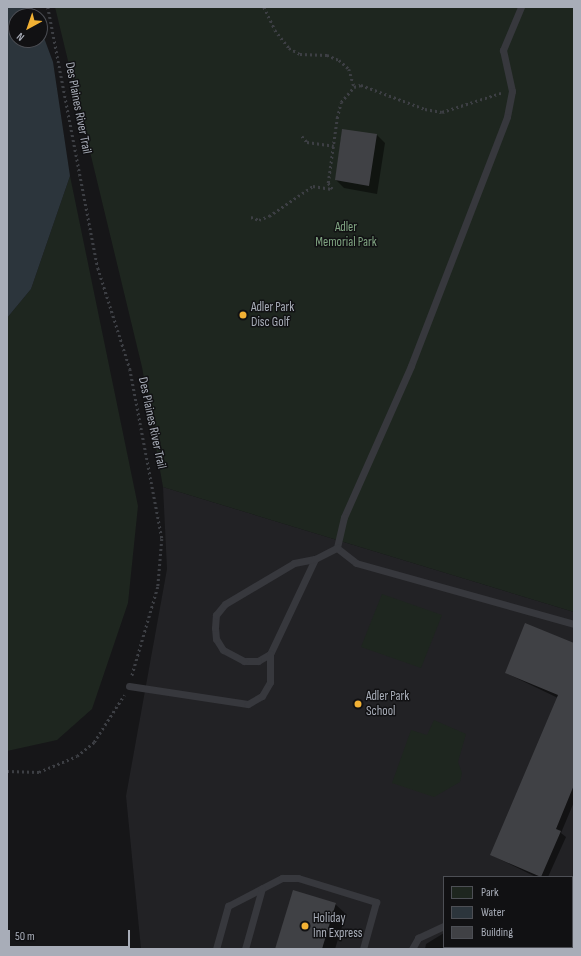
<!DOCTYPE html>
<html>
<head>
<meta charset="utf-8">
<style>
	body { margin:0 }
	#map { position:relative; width:581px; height:956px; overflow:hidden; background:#161618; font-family:"Sofia Sans Condensed",sans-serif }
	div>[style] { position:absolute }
	.built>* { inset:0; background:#222225 }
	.green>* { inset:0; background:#1e261f }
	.water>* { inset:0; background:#2c353c }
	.shadow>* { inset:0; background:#0007 }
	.building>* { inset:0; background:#404145 }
	.path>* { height:2.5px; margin-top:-1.25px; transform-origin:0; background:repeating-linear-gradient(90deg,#3d3f44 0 2px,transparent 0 5px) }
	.service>* { height:7px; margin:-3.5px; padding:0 3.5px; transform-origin:3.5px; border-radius:3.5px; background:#37383d }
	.dots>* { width:11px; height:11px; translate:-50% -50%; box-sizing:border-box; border:2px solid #111113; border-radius:50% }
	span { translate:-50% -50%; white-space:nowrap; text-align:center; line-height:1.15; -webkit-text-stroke:3px #111113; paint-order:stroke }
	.street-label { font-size:13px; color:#a8adb8 }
	.park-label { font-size:13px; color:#7fa381 }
	.poi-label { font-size:13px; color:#a8adb8 }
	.left { translate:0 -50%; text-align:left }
	.frame { position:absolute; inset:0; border:8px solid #a8adb8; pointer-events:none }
	.legend { position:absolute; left:443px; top:876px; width:130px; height:72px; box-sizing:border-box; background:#111113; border:1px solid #4d4f55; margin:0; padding:5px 7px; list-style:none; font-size:12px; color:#a8adb8 }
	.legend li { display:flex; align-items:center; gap:8px; height:20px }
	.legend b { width:20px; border:1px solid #4d4f55 }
	.north { position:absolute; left:8px; top:8px; width:40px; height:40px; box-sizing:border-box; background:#111113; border:1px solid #4d4f55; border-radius:50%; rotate:220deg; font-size:11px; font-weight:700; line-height:16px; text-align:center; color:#a8adb8 }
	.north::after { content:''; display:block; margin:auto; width:14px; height:18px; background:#f2b134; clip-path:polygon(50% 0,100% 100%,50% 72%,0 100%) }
	.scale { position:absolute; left:8px; top:930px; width:122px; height:18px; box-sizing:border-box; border:2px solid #a8adb8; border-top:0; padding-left:5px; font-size:12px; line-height:14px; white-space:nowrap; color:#a8adb8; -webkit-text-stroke:3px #111113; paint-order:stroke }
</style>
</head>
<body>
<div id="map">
	<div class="built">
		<div style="clip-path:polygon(evenodd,163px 487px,574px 612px,574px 949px,141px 949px,126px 796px,167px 569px,163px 487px,444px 877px,572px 877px,572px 947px,444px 947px,444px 877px)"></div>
	</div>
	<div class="green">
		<div style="clip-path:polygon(55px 7px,574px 7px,574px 612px,163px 487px,142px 367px)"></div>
		<div style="clip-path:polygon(70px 176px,138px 506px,128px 603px,92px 709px,57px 740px,7px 751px,7px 318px,31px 289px)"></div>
		<div style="clip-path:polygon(382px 594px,442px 615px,421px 668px,361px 647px)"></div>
		<div style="clip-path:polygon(434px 720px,466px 734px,458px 762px,462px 773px,460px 782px,434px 797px,392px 783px,411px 730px,427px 735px)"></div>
	</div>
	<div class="water">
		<div style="clip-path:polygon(7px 7px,32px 7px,36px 16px,16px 16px,16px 40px,40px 40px,40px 27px,53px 62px,70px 176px,31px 289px,7px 318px)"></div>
	</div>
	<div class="shadow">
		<div style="clip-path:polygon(342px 130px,377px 135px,385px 143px,377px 194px,344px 188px,336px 180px)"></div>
		<div style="clip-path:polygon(574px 644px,574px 802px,561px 833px,566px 837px,548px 877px,536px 877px,491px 855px,558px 698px,506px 673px)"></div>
		<div style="clip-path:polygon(335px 904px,346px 914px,335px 949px,276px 949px)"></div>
		<div style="clip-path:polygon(444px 933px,444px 947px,503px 949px,425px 949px,426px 944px)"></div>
	</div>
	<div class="building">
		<div style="clip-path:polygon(342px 129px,377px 134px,369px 186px,335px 180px)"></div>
		<div style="clip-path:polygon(525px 623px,574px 643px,574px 785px,556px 829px,561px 831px,541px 877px,490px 855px,558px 695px,505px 673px)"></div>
		<div style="clip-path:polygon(293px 890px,336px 903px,322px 949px,275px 949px)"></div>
	</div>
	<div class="path">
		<div style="left:48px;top:7px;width:266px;rotate:79.2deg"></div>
		<div style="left:98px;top:268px;width:106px;rotate:72.4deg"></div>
		<div style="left:130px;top:369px;width:173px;rotate:79.3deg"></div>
		<div style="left:162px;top:539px;width:48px;rotate:94.8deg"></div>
		<div style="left:158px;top:587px;width:93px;rotate:106.3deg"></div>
		<div style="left:264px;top:7px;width:25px;rotate:64deg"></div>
		<div style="left:275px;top:30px;width:23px;rotate:52deg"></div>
		<div style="left:289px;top:48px;width:13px;rotate:29deg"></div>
		<div style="left:300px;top:54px;width:27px;rotate:2deg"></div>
		<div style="left:327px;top:55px;width:13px;rotate:23deg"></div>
		<div style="left:339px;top:60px;width:13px;rotate:42deg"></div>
		<div style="left:349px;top:69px;width:19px;rotate:74deg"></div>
		<div style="left:302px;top:136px;width:8px;rotate:50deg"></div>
		<div style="left:307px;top:142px;width:27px;rotate:8deg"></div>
		<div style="left:332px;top:189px;width:7px;rotate:-124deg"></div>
		<div style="left:328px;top:183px;width:66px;rotate:-82.1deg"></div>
		<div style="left:337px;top:118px;width:16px;rotate:-76deg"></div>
		<div style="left:341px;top:102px;width:20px;rotate:-49deg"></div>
		<div style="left:354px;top:87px;width:7px;rotate:-16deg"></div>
		<div style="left:361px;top:85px;width:68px;rotate:20.6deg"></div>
		<div style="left:425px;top:109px;width:17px;rotate:10deg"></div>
		<div style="left:442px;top:112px;width:62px;rotate:-17.9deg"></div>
		<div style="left:251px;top:217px;width:9px;rotate:21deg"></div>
		<div style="left:259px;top:220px;width:11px;rotate:-22deg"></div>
		<div style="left:269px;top:216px;width:53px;rotate:-34.3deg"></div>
		<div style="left:313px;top:186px;width:19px;rotate:9deg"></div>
		<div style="left:7px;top:771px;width:32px;rotate:2deg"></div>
		<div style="left:39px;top:772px;width:41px;rotate:-22.8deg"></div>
		<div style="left:77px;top:756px;width:22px;rotate:-39deg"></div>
		<div style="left:94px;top:742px;width:56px;rotate:-57.4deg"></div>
	</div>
	<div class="service">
		<div style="left:521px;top:7px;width:47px;rotate:112.7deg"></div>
		<div style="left:503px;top:50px;width:42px;rotate:77.6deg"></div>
		<div style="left:512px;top:91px;width:26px;rotate:101deg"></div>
		<div style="left:507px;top:117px;width:267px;rotate:111.1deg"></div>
		<div style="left:411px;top:366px;width:165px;rotate:113.9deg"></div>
		<div style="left:344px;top:517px;width:32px;rotate:103deg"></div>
		<div style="left:337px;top:548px;width:24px;rotate:38deg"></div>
		<div style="left:356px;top:563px;width:226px;rotate:15.6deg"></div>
		<div style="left:315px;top:559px;width:105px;rotate:115.3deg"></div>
		<div style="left:270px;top:654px;width:14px;rotate:150deg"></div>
		<div style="left:258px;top:661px;width:14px;rotate:180deg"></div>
		<div style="left:244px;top:661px;width:24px;rotate:-152deg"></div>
		<div style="left:223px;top:650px;width:13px;rotate:-122deg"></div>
		<div style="left:216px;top:639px;width:11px;rotate:-95deg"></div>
		<div style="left:215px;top:628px;width:13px;rotate:-86deg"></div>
		<div style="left:216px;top:615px;width:14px;rotate:-51deg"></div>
		<div style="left:225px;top:604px;width:80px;rotate:-30.7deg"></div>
		<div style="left:294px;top:563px;width:21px;rotate:-11deg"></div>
		<div style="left:315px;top:559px;width:25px;rotate:-27deg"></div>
		<div style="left:129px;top:686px;width:120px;rotate:8.6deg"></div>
		<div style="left:248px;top:704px;width:16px;rotate:-30deg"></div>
		<div style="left:262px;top:696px;width:16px;rotate:-60deg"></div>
		<div style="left:270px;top:682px;width:28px;rotate:-90deg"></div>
		<div style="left:528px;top:947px;width:7px;rotate:16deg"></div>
		<div style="left:216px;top:949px;width:45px;rotate:-74.4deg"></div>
		<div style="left:228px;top:906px;width:61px;rotate:-27.4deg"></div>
		<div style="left:282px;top:878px;width:16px"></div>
		<div style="left:298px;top:878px;width:82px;rotate:17.1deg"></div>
		<div style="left:376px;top:902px;width:49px;rotate:105.5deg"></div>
		<div style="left:245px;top:949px;width:63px;rotate:-74.4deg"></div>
		<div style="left:412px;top:949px;width:13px;rotate:-61deg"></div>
		<div style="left:418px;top:938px;width:29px;rotate:-25deg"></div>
	</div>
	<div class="dots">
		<div style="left:243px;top:315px;background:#f2b134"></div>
		<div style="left:358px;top:704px;background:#f2b134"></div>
		<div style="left:305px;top:926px;background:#f2b134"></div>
	</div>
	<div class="street-label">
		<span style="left:78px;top:108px;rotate:79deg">Des Plaines River Trail</span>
		<span style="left:152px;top:423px;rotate:78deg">Des Plaines River Trail</span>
	</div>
	<div class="park-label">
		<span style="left:346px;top:235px">Adler<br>Memorial Park</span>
	</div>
	<div class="poi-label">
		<span class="left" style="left:251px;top:315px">Adler Park<br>Disc Golf</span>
		<span class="left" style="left:366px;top:704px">Adler Park<br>School</span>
		<span class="left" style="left:313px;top:926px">Holiday<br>Inn Express</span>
	</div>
	<div class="frame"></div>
	<ul class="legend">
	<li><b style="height:11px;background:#1e261f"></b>Park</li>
	<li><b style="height:11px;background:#2c353c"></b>Water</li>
	<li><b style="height:11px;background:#404145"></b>Building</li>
	</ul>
	<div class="north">N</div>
	<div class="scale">50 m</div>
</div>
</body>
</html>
